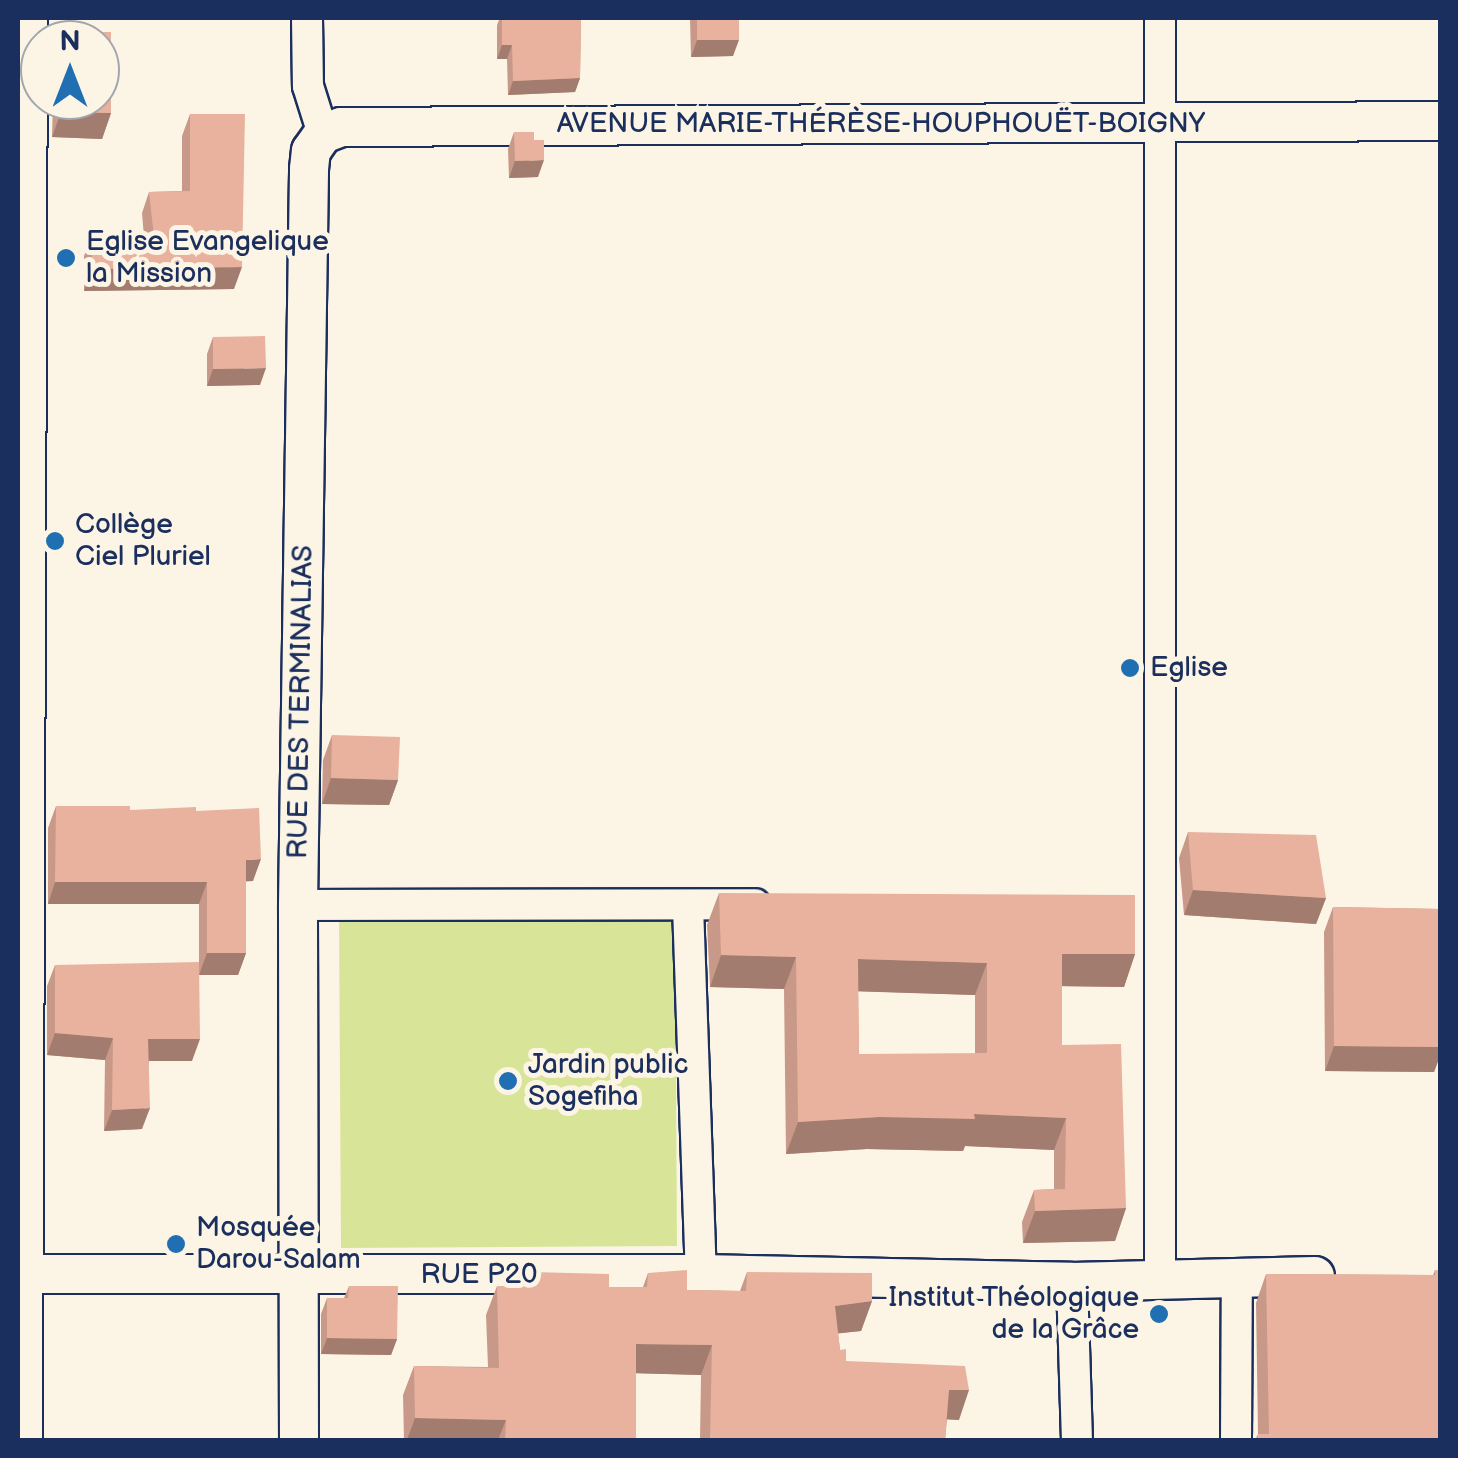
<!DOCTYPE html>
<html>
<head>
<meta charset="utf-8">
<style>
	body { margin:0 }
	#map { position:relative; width:1458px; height:1458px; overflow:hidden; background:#fcf5e5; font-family:"Balsamiq Sans",sans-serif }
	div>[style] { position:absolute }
	.green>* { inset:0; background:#d8e598 }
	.roads { filter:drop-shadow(2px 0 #1b2f5e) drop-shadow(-2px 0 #1b2f5e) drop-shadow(0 2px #1b2f5e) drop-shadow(0 -2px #1b2f5e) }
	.minor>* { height:30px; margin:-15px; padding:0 15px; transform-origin:15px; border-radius:15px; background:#fcf5e5 }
	.tertiary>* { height:38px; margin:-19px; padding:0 19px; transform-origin:19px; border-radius:19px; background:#fcf5e5 }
	.wall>* { inset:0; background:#c89988 }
	.shaded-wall>* { inset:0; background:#a27d6f }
	.building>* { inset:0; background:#e8b29e }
	.dots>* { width:28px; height:28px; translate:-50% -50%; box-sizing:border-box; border:5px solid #fcf5e5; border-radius:50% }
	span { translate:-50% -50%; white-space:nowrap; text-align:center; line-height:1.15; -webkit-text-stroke:10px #fcf5e5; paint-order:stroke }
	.street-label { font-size:28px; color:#1b2f5e }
	.poi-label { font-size:28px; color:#1b2f5e }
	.left { translate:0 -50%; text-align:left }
	.right { translate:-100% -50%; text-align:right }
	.frame { position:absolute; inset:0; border:20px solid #1b2f5e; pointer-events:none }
	.north { position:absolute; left:20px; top:20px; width:100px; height:100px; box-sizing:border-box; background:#fcf5e5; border:2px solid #a2a6af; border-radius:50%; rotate:0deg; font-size:28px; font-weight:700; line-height:40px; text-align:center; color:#1b2f5e }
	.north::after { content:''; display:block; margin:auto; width:35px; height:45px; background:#1f6fb2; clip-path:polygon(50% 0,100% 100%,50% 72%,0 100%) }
</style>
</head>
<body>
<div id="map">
	<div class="green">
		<div style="clip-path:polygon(675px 913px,677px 1246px,341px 1248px,339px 915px)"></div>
	</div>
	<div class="roads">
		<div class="minor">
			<div style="left:307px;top:18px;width:68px;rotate:89.2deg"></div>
			<div style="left:308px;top:86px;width:50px;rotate:72.6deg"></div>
			<div style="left:1160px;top:18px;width:1260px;rotate:90deg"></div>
			<div style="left:298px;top:905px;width:457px;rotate:-0.1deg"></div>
			<div style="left:688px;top:906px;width:368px;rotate:88deg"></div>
			<div style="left:1072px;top:1282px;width:158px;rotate:88.2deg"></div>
			<div style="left:27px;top:1440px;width:1422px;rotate:-89.8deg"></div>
			<div style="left:1236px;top:1440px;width:164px;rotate:-89.7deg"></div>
		</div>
		<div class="tertiary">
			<div style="left:18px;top:1274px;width:683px"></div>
			<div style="left:701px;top:1274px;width:371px;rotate:1.2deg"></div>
			<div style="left:1072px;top:1282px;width:243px;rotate:-1.4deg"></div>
			<div style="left:299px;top:1440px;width:535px;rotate:-90.11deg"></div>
			<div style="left:298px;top:905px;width:736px;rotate:-89.14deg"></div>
			<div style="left:309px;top:169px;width:18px;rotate:-84deg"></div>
			<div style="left:311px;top:151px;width:21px;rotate:-55deg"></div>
			<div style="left:323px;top:134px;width:19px;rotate:-21deg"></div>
			<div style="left:341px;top:127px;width:1099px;rotate:-0.31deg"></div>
		</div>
	</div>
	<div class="wall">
		<div style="clip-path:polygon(500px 18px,581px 18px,580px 78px,575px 92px,508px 95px,507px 59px,497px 59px,497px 25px)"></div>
		<div style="clip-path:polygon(690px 18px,739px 18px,733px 56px,691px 57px)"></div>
		<div style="clip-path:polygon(64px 32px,111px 32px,111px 113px,102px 139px,52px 137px,53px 100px,100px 100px,100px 40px,61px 40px)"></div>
		<div style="clip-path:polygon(190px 114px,234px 289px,84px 291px,84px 256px,92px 234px,144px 237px,142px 213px,149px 192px,182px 191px,182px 136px)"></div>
		<div style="clip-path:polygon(514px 132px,538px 177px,509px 178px,508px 149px)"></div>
		<div style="clip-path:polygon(213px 337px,260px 385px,207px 386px,207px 354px)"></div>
		<div style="clip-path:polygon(332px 735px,398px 780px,389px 805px,322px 804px,323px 760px)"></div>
		<div style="clip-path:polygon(56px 806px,130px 810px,196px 811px,253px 881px,246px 881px,246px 953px,238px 975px,199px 975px,199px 904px,48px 904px,48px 828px)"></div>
		<div style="clip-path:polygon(1188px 832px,1326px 898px,1316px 924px,1184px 915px,1179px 858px)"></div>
		<div style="clip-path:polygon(evenodd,719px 893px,1135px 954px,1124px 987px,1062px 986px,1062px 1045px,1126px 1208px,1115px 1241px,1023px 1243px,1022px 1222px,1034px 1190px,1054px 1189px,1054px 1150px,965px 1146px,963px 1151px,867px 1149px,786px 1154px,784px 989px,710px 987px,707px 925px,719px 893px,858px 991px,975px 995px,975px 1054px,859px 1054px,858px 991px)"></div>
		<div style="clip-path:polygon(1333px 907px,1440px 909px,1440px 1056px,1434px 1072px,1325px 1071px,1324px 932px)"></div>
		<div style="clip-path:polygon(55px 965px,192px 1061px,149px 1061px,142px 1129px,104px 1131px,105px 1060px,47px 1055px,47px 986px)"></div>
		<div style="clip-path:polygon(1435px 1270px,1440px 1440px,1255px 1440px,1258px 1434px,1256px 1303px,1266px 1274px,1433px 1275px)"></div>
		<div style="clip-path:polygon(531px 1272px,609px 1287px,643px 1287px,648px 1273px,687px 1290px,740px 1291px,747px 1272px,872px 1301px,861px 1331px,838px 1333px,840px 1350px,846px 1361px,959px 1420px,947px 1419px,945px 1440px,700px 1440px,701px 1375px,636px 1373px,636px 1440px,404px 1440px,403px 1395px,414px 1366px,488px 1367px,486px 1315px,497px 1286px,526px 1286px)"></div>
		<div style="clip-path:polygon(349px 1286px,397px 1339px,391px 1355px,321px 1354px,321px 1314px,327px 1298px,344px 1298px)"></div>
	</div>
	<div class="shaded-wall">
		<div style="clip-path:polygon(697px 40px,739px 40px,733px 56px,691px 57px)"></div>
		<div style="clip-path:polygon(502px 45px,512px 45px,507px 59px,497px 59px)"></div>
		<div style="clip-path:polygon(580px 78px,575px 92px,508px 95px,513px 81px)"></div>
		<div style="clip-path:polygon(61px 112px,111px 113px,102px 139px,52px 137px)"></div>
		<div style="clip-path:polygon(544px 160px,538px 177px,509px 178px,515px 161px)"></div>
		<div style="clip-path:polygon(242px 267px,234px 289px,84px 291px,92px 269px)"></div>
		<div style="clip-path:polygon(266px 368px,260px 385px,207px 386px,213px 369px)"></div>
		<div style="clip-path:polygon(331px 778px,398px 780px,389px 805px,322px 804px)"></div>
		<div style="clip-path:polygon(261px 859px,253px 881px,238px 882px,246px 860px)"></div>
		<div style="clip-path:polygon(55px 882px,207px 882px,199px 904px,48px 904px)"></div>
		<div style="clip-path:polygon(1193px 890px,1326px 898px,1316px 924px,1184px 915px)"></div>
		<div style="clip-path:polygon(207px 953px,246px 953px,238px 975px,199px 975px)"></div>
		<div style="clip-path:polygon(1062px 954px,1135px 954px,1124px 987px,1050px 986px)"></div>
		<div style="clip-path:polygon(721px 955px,796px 957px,784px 989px,710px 987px)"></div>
		<div style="clip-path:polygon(858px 959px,987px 963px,975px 995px,846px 991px)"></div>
		<div style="clip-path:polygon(55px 1033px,113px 1038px,105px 1060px,47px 1055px)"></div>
		<div style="clip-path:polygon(148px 1039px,200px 1039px,192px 1061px,140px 1061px)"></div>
		<div style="clip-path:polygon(1334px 1046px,1440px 1047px,1440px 1056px,1434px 1072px,1325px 1071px)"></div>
		<div style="clip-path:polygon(150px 1108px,142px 1129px,104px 1131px,112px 1110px)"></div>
		<div style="clip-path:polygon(974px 1114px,1066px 1118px,1054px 1150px,965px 1146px,963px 1151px,867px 1149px,786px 1154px,798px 1122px,879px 1117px)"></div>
		<div style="clip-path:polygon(1126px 1208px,1115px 1241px,1023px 1243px,1035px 1211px)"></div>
		<div style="clip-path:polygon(872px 1301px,861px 1331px,824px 1335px,835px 1306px)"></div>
		<div style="clip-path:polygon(327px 1338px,397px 1339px,391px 1355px,321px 1354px)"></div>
		<div style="clip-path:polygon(636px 1344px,712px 1345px,701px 1375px,626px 1373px)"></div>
		<div style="clip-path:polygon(949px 1390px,969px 1390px,959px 1420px,938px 1419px)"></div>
		<div style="clip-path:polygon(415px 1418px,506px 1420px,498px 1440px,407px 1440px)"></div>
	</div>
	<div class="building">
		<div style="clip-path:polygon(502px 18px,581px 18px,580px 78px,513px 81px,512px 45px,502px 45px)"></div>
		<div style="clip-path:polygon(697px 18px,739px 18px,739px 40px,697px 40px)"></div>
		<div style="clip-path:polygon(64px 32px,111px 32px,111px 113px,61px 112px,62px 100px,100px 100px,100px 40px,63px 40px)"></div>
		<div style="clip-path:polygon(190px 114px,245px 114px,242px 267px,92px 269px,92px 234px,154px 237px,149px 192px,190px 191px)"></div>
		<div style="clip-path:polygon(514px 132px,534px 132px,534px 140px,544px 140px,544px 160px,515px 161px)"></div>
		<div style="clip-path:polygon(265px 336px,266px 368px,213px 369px,213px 337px)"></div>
		<div style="clip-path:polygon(332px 735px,400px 737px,398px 780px,331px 778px)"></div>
		<div style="clip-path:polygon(56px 806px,130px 806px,130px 810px,196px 807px,196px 811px,259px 808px,261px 859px,246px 860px,246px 953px,207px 953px,207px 882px,55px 882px)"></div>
		<div style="clip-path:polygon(1188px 832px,1316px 835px,1326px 898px,1193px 890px)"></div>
		<div style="clip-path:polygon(evenodd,719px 893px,1135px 895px,1135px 954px,1062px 954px,1062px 1045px,1121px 1044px,1126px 1208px,1035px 1211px,1034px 1190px,1065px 1189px,1066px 1118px,974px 1114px,975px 1119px,879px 1117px,798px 1122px,796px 957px,721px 955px,719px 893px,858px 959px,987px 963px,987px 1053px,859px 1054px,858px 959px)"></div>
		<div style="clip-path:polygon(1333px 907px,1440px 909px,1440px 975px,1439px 975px,1440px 1047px,1334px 1046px)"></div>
		<div style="clip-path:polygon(199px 962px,200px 1039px,148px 1039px,150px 1108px,112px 1110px,113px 1038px,55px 1033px,55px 965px)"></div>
		<div style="clip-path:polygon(687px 1270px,687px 1290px,746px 1291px,747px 1272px,872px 1273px,872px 1301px,835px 1306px,840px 1350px,846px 1349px,846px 1361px,965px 1366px,969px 1390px,949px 1390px,945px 1440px,710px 1440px,712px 1345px,636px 1344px,636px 1440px,505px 1440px,506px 1420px,415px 1418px,414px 1366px,499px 1368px,497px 1286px,530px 1286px,531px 1272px,609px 1274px,609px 1287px,647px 1287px,648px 1273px)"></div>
		<div style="clip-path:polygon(1435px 1270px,1440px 1270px,1440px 1440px,1257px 1440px,1258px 1434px,1269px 1434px,1266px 1274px,1435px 1275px)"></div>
		<div style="clip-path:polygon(349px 1286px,398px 1286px,397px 1339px,327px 1338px,327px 1298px,348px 1298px)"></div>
	</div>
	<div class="dots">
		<div style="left:66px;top:258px;background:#1f6fb2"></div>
		<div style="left:55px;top:541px;background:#1f6fb2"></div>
		<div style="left:1130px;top:668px;background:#1f6fb2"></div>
		<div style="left:508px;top:1081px;background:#1f6fb2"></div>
		<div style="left:176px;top:1244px;background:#1f6fb2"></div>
		<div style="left:1159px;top:1314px;background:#1f6fb2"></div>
	</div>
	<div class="street-label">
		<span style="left:881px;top:124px">AVENUE MARIE-THÉRÈSE-HOUPHOUËT-BOIGNY</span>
		<span style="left:301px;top:702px;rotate:-89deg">RUE DES TERMINALIAS</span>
		<span style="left:479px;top:1275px">RUE P20</span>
	</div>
	<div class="poi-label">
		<span class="left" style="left:86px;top:258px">Eglise Evangelique<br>la Mission</span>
		<span class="left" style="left:75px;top:541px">Collège<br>Ciel Pluriel</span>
		<span class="left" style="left:1150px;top:668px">Eglise</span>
		<span class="left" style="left:528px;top:1081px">Jardin public<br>Sogefiha</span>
		<span class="left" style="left:196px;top:1244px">Mosquée<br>Darou-Salam</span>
		<span class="right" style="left:1139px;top:1314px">Institut Théologique<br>de la Grâce</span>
	</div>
	<div class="frame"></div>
	<div class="north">N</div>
</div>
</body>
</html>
